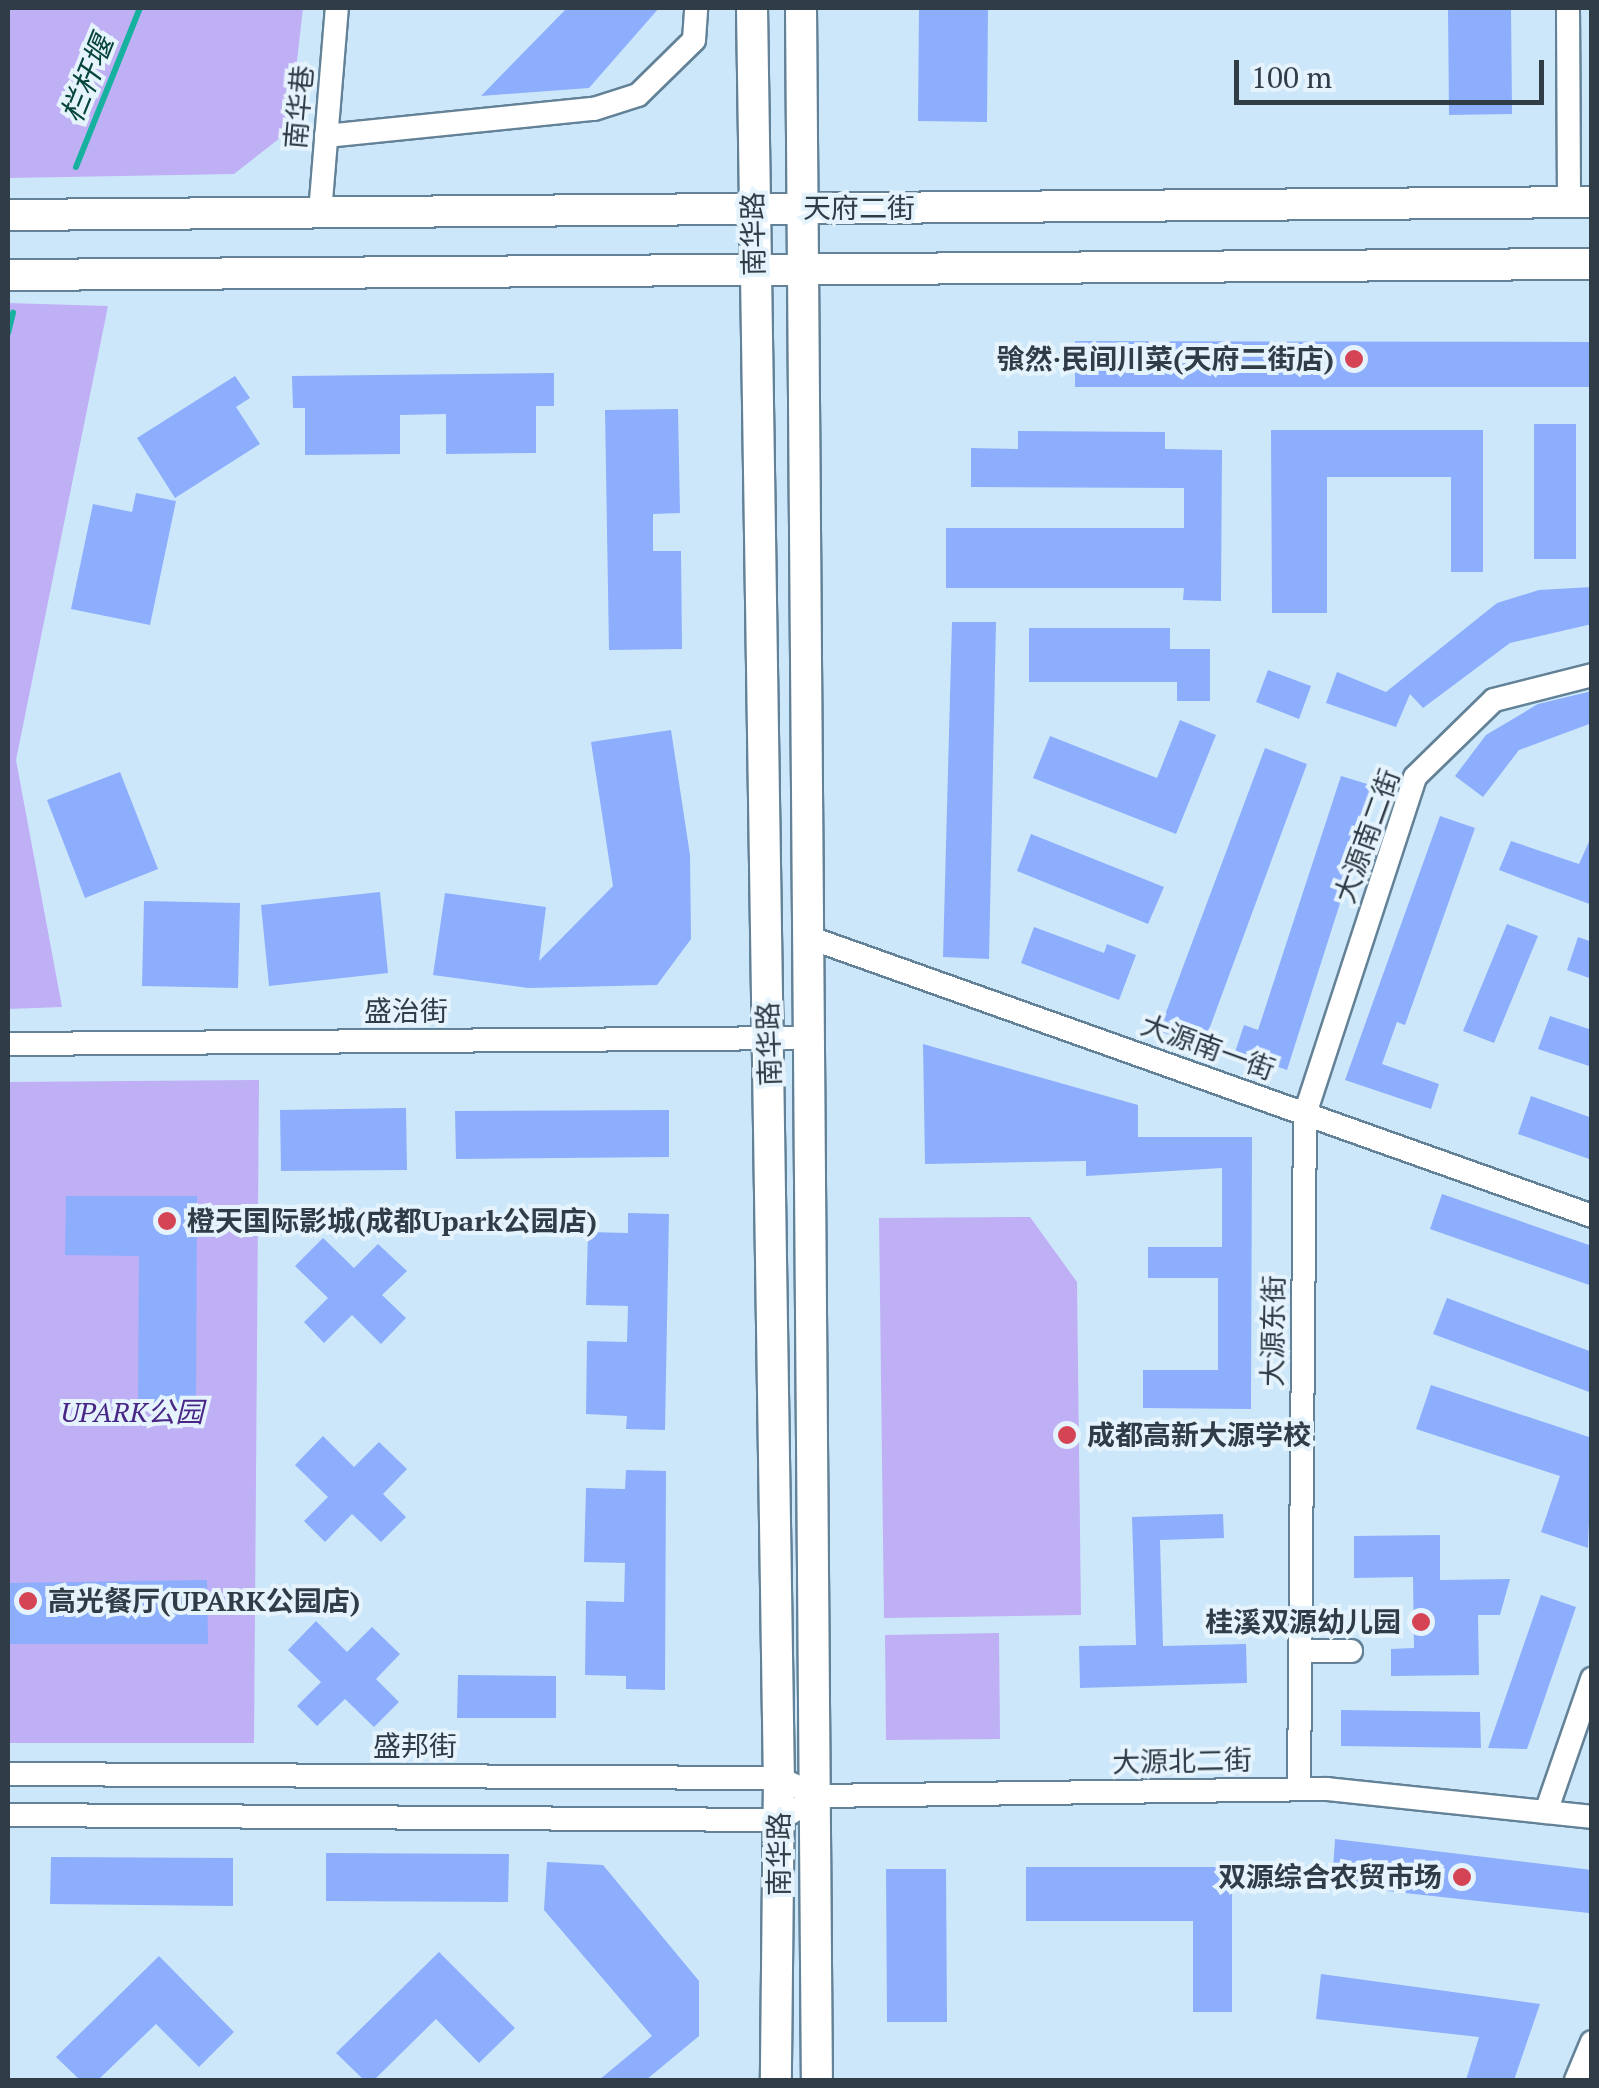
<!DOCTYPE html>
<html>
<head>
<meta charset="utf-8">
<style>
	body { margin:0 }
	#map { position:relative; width:1599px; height:2088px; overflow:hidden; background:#cde7fa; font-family:"PT Serif","Noto Sans SC",serif }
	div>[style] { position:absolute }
	.green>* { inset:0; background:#bfaff5 }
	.stream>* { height:6px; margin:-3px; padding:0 3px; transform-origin:3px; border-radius:3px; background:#17b19f }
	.building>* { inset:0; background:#8caefc }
	.roads { filter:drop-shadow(2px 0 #638297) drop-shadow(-2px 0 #638297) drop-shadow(0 2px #638297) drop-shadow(0 -2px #638297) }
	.minor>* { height:22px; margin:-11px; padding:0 11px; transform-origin:11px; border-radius:11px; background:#fff }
	.major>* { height:30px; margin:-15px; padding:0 15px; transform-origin:15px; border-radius:15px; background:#fff }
	.dots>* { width:28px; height:28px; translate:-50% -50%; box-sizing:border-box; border:5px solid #e5f3fc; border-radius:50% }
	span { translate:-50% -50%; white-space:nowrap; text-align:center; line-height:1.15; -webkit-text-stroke:8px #e5f3fc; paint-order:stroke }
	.street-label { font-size:28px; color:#303d46 }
	.poi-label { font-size:28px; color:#303d46; font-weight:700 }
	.right { translate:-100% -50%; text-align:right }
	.left { translate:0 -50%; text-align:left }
	.park-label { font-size:28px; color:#482786; font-style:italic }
	.water-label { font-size:30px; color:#06443c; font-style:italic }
	.frame { position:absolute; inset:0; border:10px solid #303d46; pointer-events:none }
	.scale { position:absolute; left:1234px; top:60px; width:310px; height:45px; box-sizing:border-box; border:5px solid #303d46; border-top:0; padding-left:12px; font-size:30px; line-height:35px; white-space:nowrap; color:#303d46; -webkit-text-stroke:8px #e5f3fc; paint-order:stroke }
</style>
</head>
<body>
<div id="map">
	<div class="green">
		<div style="clip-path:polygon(8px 8px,303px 8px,289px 131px,234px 174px,8px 178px)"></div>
		<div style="clip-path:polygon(8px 303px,108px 306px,16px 760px,62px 1007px,8px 1009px)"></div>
		<div style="clip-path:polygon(259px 1080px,254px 1743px,8px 1743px,8px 1082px)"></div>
		<div style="clip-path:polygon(1030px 1217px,1077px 1282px,1081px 1615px,884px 1618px,879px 1218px)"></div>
		<div style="clip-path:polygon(999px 1633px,1000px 1739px,886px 1740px,885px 1635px)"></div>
	</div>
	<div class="stream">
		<div style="left:76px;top:167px;width:171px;rotate:-68.1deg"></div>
		<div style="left:8px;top:333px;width:21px;rotate:-76deg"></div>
	</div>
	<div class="building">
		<div style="clip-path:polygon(567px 8px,659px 8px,589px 88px,481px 96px)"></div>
		<div style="clip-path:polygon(919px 8px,988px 8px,987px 122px,918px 121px)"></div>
		<div style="clip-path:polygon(1448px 8px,1511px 8px,1512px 114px,1449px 115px)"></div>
		<div style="clip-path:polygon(1075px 341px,1592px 342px,1592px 387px,1075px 387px)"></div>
		<div style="clip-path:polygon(554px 373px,554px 406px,536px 406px,536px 453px,446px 454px,446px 414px,400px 415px,400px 454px,305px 455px,305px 408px,293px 408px,292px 376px)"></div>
		<div style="clip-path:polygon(235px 376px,250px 398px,236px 407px,260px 444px,175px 498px,137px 438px)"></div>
		<div style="clip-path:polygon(678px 409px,680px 513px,653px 514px,653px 551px,681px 551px,682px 649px,609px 650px,605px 410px)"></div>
		<div style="clip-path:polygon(1534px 424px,1576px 424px,1576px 559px,1534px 559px)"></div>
		<div style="clip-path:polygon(1271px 430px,1483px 430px,1483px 572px,1451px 572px,1451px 477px,1327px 477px,1327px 613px,1272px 613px)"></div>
		<div style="clip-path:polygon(1018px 431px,1165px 432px,1165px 449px,1222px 450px,1221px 601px,1183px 600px,1184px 588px,946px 588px,946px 528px,1184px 528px,1184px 488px,971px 487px,971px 448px,1018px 449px)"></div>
		<div style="clip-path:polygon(136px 493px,176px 501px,150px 625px,71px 609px,93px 504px,132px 512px)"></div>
		<div style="clip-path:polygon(1592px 587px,1592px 624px,1510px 643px,1423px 708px,1410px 694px,1396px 727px,1326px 703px,1337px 672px,1386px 692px,1497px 603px,1539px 590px)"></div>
		<div style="clip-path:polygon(952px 622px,996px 622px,989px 959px,943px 957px)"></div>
		<div style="clip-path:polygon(1029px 628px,1170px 628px,1170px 649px,1210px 649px,1210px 701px,1177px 701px,1177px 682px,1029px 682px)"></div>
		<div style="clip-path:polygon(1268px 670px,1311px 686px,1299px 719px,1256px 702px)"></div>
		<div style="clip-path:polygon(1592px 691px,1592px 723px,1519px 750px,1483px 797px,1455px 776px,1486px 735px,1538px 704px)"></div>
		<div style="clip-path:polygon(1180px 720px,1216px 735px,1176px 834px,1033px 778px,1050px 736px,1157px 778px)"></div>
		<div style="clip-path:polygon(671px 730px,690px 855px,691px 939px,657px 985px,528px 988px,433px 975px,445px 893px,546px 907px,539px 961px,613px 886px,591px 742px)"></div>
		<div style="clip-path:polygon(1265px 748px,1307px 764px,1203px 1046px,1159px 1031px)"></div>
		<div style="clip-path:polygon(120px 772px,158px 869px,85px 898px,47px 800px)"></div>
		<div style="clip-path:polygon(1341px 776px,1377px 787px,1287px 1070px,1235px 1052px,1244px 1025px,1258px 1030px)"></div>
		<div style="clip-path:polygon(1440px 816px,1475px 828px,1405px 1025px,1397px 1022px,1382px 1064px,1439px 1084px,1431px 1109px,1345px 1080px)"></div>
		<div style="clip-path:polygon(1031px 834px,1164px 887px,1148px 924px,1017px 871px)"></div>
		<div style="clip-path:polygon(1592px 835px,1592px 905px,1499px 870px,1511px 841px,1579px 864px)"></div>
		<div style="clip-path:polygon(380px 892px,388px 973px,269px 986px,261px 905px)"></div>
		<div style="clip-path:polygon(144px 901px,240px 903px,238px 988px,142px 986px)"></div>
		<div style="clip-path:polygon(1507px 924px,1538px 936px,1494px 1043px,1463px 1031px)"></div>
		<div style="clip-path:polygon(1034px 927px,1104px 953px,1107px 944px,1136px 955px,1119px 1000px,1021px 963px)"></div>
		<div style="clip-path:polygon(1578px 937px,1592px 942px,1592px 979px,1567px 970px)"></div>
		<div style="clip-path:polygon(1550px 1016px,1592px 1030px,1592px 1067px,1538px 1049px)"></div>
		<div style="clip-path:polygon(923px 1044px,1138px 1105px,1138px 1137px,1252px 1137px,1251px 1409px,1143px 1408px,1143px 1370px,1218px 1370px,1218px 1278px,1148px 1278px,1148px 1247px,1222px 1247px,1222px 1168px,1086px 1176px,1086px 1161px,925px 1164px)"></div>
		<div style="clip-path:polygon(1531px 1096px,1592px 1118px,1592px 1160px,1518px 1134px)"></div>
		<div style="clip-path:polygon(406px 1108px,407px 1170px,281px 1171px,280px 1110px)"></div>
		<div style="clip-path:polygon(669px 1110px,669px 1157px,456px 1159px,455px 1111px)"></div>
		<div style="clip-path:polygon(1442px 1194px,1592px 1246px,1592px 1286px,1430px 1229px)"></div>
		<div style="clip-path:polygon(66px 1196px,197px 1196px,196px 1405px,138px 1405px,139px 1256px,65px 1255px)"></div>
		<div style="clip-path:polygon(628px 1213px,669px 1214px,665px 1430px,626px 1429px,627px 1416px,586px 1414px,587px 1341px,627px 1342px,628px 1306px,586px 1305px,588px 1232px,628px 1233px)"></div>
		<div style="clip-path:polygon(323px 1238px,354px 1268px,378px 1244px,407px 1271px,382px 1295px,406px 1318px,381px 1344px,352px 1315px,324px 1343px,304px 1322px,328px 1298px,295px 1266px)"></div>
		<div style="clip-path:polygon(1447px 1298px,1592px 1352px,1592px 1393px,1433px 1334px)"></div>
		<div style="clip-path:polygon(1431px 1385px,1592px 1438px,1588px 1548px,1541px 1532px,1560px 1476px,1416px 1429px)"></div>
		<div style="clip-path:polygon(323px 1436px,354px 1467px,379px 1442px,407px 1469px,383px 1494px,406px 1517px,381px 1542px,352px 1514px,325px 1542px,304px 1521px,328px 1497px,295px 1465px)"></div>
		<div style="clip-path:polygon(626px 1470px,666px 1471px,665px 1690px,626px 1689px,626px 1676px,585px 1675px,586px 1601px,624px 1602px,625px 1563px,584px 1562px,586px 1488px,625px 1489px)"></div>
		<div style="clip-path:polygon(1223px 1514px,1224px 1538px,1160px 1540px,1163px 1646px,1246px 1644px,1247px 1683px,1080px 1688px,1079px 1646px,1136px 1645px,1132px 1517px)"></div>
		<div style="clip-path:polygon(1440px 1535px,1440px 1580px,1510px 1579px,1500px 1615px,1478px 1615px,1479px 1675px,1391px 1676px,1391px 1649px,1414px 1648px,1413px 1577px,1354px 1578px,1354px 1536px)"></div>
		<div style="clip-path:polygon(207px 1580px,208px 1644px,8px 1644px,8px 1583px)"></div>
		<div style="clip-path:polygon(1541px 1595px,1576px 1607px,1527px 1749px,1488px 1748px)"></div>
		<div style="clip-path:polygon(316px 1621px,347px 1652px,372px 1627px,400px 1654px,376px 1679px,399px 1702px,374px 1727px,345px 1699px,317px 1726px,297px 1706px,321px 1682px,288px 1650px)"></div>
		<div style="clip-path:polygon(458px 1675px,556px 1676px,556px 1718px,457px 1718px)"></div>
		<div style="clip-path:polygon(1341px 1710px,1480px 1712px,1481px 1748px,1341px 1746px)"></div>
		<div style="clip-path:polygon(1335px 1839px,1592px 1870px,1589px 1913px,1332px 1885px)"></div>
		<div style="clip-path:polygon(326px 1853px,509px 1854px,508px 1902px,326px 1901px)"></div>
		<div style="clip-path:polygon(51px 1857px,233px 1858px,233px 1906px,50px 1904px)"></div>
		<div style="clip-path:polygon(547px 1862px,603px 1865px,699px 1981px,699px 2036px,646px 2080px,599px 2080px,652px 2036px,544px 1910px)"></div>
		<div style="clip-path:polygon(1026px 1867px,1232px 1867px,1232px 2012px,1193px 2012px,1193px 1921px,1026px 1921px)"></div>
		<div style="clip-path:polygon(886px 1869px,946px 1869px,947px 2022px,887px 2022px)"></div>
		<div style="clip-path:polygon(439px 1952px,515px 2028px,479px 2063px,436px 2019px,374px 2080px,364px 2080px,336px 2053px)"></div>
		<div style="clip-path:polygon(159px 1956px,234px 2032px,199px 2067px,156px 2024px,98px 2080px,80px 2080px,56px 2057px)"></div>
		<div style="clip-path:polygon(1321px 1974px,1540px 2004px,1514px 2080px,1466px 2080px,1479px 2037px,1316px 2019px)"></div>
	</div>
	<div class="roads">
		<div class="minor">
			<div style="left:1568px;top:8px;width:195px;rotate:89.7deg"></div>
			<div style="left:326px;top:136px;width:269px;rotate:-5.8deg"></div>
			<div style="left:594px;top:109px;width:46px;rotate:-17.7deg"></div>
			<div style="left:638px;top:95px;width:78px;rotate:-44.5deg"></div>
			<div style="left:694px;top:40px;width:32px;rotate:-86deg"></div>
			<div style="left:320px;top:213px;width:206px;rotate:-85.3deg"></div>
			<div style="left:805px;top:936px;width:835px;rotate:19.58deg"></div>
			<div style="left:8px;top:1044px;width:797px;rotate:-0.43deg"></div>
			<div style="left:1300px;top:1651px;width:51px"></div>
			<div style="left:8px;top:1774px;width:771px;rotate:0.3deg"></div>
			<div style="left:779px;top:1778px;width:43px;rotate:24.8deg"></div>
			<div style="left:1299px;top:1789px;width:675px;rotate:-89.49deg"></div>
			<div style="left:1305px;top:1114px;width:354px;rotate:-71.9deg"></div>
			<div style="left:1415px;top:777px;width:110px;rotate:-44.3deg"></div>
			<div style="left:1494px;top:700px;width:101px;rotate:-14.3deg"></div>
			<div style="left:1546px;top:1812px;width:141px;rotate:-70.9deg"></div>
			<div style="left:8px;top:1815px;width:771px;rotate:0.37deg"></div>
			<div style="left:779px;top:1820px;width:46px;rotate:-31.6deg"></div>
			<div style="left:818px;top:1796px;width:509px;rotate:-0.79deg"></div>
			<div style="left:1327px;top:1789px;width:266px;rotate:6deg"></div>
			<div style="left:1576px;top:2080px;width:41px;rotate:-67.2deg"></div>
		</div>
		<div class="major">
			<div style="left:752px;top:8px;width:1770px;rotate:89.13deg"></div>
			<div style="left:779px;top:1778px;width:302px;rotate:90.6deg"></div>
			<div style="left:801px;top:8px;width:2072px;rotate:89.56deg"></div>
			<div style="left:8px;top:215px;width:1584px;rotate:-0.47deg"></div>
			<div style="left:8px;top:275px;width:1584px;rotate:-0.4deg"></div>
		</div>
	</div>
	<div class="dots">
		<div style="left:1354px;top:359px;background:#d44454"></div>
		<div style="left:167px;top:1221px;background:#d44454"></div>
		<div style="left:1067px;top:1435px;background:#d44454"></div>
		<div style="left:28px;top:1601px;background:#d44454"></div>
		<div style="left:1421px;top:1622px;background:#d44454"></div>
		<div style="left:1462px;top:1877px;background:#d44454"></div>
	</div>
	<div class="street-label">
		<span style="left:299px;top:107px;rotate:-85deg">南华巷</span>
		<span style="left:859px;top:208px">天府二街</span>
		<span style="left:753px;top:234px;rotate:-91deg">南华路</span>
		<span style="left:1367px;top:836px;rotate:-70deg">大源南二街</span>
		<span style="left:406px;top:1011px">盛治街</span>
		<span style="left:769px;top:1044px;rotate:-92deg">南华路</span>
		<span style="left:1208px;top:1047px;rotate:20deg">大源南一街</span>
		<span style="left:1273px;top:1331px;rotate:-89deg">大源东街</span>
		<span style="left:415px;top:1746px">盛邦街</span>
		<span style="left:1182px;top:1761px;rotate:-1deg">大源北二街</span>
		<span style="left:779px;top:1854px;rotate:-90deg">南华路</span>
	</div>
	<div class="poi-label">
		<span class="right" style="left:1334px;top:359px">飸然·民间川菜(天府二街店)</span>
		<span class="left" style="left:187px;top:1221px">橙天国际影城(成都Upark公园店)</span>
		<span class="left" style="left:1087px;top:1435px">成都高新大源学校</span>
		<span class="left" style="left:48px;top:1601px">高光餐厅(UPARK公园店)</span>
		<span class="right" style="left:1401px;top:1622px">桂溪双源幼儿园</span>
		<span class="right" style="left:1442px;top:1877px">双源综合农贸市场</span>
	</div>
	<div class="park-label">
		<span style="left:132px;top:1412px">UPARK公园</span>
	</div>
	<div class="water-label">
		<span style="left:87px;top:79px;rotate:-68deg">栏杆堰</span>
	</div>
	<div class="frame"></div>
	<div class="scale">100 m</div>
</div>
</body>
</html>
